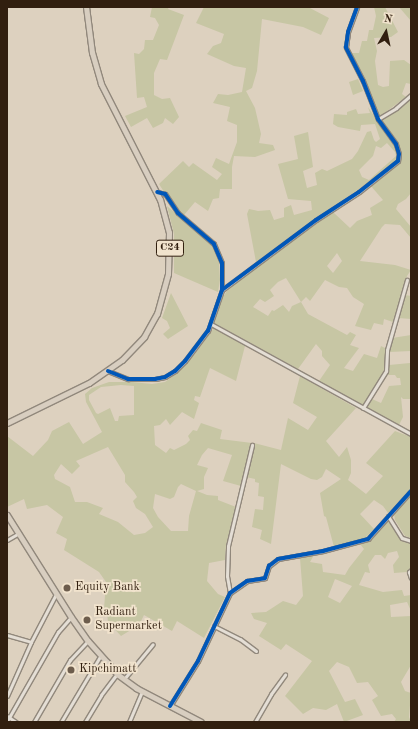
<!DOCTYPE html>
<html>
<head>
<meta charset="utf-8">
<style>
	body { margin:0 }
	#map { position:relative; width:418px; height:729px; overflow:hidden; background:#ddd1bf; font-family:"Old Standard TT",serif }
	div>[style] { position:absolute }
	.green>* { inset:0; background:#c7c6a4 }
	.roads { filter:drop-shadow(1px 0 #91887c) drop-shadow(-1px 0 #91887c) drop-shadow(0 1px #91887c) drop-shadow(0 -1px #91887c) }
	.street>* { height:3px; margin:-1.5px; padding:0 1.5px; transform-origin:1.5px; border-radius:1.5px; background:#e4ded5 }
	.primary>* { height:4.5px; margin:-2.25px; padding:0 2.25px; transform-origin:2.25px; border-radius:2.25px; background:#d8cec0 }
	.highway>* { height:5px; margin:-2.5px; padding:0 2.5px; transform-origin:2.5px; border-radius:2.5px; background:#d8cec0 }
	.cycleway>* { height:4px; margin:-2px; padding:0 2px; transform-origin:2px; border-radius:2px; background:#0057b8 }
	.dots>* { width:11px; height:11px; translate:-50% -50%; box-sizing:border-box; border:2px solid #f1e3cd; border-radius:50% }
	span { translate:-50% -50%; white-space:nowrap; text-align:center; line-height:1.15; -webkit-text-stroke:3.5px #f1e3cd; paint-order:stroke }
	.shield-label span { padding:1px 3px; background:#f1e3cd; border:1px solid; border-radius:3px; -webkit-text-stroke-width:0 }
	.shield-label { font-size:11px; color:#311f0f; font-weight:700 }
	.poi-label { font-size:12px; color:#311f0f }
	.left { translate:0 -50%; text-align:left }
	.frame { position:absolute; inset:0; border:8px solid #311f0f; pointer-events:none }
	.north { position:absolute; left:366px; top:12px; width:40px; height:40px; -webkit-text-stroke:3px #f1e3cd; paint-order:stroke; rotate:9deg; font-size:11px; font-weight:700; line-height:16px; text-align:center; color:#311f0f }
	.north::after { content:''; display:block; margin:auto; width:14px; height:18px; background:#311f0f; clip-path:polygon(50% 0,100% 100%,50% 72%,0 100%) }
</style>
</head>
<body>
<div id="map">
	<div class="green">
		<div style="clip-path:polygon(152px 7px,169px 7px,168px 9px,184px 15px,167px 60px,160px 59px,154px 73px,154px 95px,162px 99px,170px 98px,179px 117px,173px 124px,165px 118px,163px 123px,153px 128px,147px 118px,131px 127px,125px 116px,147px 107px,144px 97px,137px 98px,134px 53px,139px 54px,144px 49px,145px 40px,153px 40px,159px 25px,155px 18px,150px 17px)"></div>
		<div style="clip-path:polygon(204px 7px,308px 7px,329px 18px,321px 35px,303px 27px,262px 19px,257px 71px,252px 88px,246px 91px,255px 108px,261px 134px,259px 143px,273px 145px,275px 150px,255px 157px,234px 156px,232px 167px,232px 189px,220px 189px,219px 198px,213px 199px,208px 211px,195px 202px,184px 215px,171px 203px,159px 184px,183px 161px,189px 167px,193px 163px,217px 180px,222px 174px,212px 167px,216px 158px,229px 164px,237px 142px,237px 125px,227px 121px,230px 107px,213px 103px,218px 94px,228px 95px,242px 92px,246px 68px,234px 66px,207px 54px,213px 46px,221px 43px,224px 34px,196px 23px)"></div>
		<div style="clip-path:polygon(374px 7px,385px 7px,398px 32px,391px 37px,374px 38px,377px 51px,375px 61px,378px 85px,383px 87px,389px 86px,390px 61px,404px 60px,411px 65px,411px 84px,406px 83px,402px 94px,406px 97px,379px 117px,352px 53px,359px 53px,362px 41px,367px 41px,369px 30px,373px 30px,376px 16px)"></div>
		<div style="clip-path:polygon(399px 7px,411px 7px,411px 21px)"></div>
		<div style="clip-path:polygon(358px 79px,363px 91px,353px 95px,349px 82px)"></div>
		<div style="clip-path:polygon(evenodd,411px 96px,411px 193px,406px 199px,398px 204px,396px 209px,411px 227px,411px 238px,400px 225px,385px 224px,382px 227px,360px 261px,395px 265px,411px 270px,407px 276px,393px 322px,384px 319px,383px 325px,374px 323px,371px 330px,355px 326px,364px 304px,353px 297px,347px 288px,339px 287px,325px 280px,310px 301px,306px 297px,301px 302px,308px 314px,347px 335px,350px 332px,356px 335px,350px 345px,359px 348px,344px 368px,353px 371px,364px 354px,377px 358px,381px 346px,385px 348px,385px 366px,383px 374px,363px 405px,319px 381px,330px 365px,322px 356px,322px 351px,316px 344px,298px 369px,214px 323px,222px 298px,227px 291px,258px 266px,333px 212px,350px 228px,357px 221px,372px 215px,370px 208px,383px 200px,370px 185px,397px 164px,401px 156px,396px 142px,381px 120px,411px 96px,337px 253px,342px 261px,333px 273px,327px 266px,337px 253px,411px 96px,286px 278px,301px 302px,292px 306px,289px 312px,283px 305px,274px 311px,272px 310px,268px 316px,253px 307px,260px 299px,265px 302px,274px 296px,270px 290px,278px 282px,286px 278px)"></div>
		<div style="clip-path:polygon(evenodd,368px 107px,396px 148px,398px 155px,397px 159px,392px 164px,355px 192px,317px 217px,256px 262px,247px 214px,249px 209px,258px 211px,270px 210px,274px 220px,284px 217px,284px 208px,291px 205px,294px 215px,312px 210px,311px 201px,288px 199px,278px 164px,298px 159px,294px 136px,308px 132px,313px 167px,303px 171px,307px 188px,317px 185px,315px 173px,322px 169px,327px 171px,352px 159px,358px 151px,367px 132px,371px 131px,374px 140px,376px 142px,380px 139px,375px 124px,361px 125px,360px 131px,338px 127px,333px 124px,334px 114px,347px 115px,347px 112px,356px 109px,358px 114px,370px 113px,368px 107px,387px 143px,395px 152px,396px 156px,369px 180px,362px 177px,359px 170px,373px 156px,376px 146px,381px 148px,387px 143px)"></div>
		<div style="clip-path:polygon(167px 206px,206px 239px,215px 248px,219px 262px,220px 280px,218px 292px,174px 273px,174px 234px)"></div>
		<div style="clip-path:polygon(171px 293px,188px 326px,168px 339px,163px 334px,170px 328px,167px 321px,162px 318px)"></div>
		<div style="clip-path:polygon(405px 295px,411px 296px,411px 319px,398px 318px)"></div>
		<div style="clip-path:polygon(evenodd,214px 328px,245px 346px,236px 381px,210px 368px,200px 397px,195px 396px,194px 400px,199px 403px,194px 419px,182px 412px,170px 425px,166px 419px,160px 425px,154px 426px,155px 445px,166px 453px,170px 448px,174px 450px,186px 444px,190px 440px,188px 436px,193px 430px,197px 431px,201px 423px,222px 430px,220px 439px,252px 443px,241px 486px,223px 481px,232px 455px,208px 448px,202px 455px,197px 465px,208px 468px,204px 477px,204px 489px,197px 491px,207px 495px,218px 496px,218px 500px,236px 507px,226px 545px,225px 560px,209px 563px,207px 581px,218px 594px,225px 597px,204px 638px,177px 621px,172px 631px,144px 615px,139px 625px,121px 636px,108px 622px,107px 612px,104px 609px,106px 582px,99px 572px,64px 550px,67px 539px,56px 533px,63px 517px,47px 505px,27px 509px,24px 499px,7px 507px,7px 436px,33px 456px,48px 440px,52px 431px,69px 422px,83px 444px,102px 432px,86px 402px,85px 394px,92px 388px,109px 382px,132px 382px,152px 384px,165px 382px,176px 374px,194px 355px,214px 328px,121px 385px,134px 386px,134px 415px,119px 416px,118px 421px,115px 421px,110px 408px,98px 414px,96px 413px,89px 400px,89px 395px,101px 387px,121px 385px,214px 328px,108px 447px,125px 475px,125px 482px,134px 492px,137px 497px,133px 501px,136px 508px,145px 514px,153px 527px,145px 533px,134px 535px,118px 522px,99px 514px,103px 508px,87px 502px,75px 502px,70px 487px,55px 479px,54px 475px,61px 464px,72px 474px,80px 466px,76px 461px,108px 447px,214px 328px,181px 484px,196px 491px,189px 516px,188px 531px,171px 531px,158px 517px,153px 508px,155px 494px,170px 499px,174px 497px,178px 487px,181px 484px)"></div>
		<div style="clip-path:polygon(411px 335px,411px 351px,389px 352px,392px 338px)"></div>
		<div style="clip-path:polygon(410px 363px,411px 399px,403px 399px,401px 397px,403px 417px,399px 425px,367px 407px,372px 399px,381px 403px,389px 386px,401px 385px,400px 378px,397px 378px,395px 375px,388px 375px,389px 365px)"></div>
		<div style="clip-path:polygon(300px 376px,356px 408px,326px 441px,339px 457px,347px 447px,351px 460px,351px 473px,348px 480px,366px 494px,383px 476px,366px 463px,395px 431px,411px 437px,411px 488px,388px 513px,383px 506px,374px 500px,360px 514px,374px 529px,363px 540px,334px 547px,326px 517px,324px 516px,320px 493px,341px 479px,326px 469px,322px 477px,317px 480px,311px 479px,281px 464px,271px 544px,260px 539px,262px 530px,252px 527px,255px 509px,263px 510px,264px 497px,258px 496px,259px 483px,255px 482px,255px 479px,246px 477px,254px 443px,281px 450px,288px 418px,308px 430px,317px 417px,293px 403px)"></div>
		<div style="clip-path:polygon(411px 493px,411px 538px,405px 536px,395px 520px,394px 514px)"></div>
		<div style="clip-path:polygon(evenodd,388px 520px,401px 541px,411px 544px,411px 568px,407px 572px,394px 573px,393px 565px,399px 557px,397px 551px,388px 553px,385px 559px,381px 555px,375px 555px,368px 565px,370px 573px,365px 572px,359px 585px,383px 592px,402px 590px,404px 596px,411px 595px,411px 611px,407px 602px,390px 605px,391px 617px,411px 616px,411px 665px,401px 682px,405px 691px,411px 693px,409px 717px,411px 722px,394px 722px,396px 719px,392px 714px,381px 716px,372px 700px,378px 696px,368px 682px,357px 683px,349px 667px,337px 662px,329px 671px,345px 702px,355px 699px,363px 715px,344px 722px,337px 704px,326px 710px,313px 708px,303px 714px,285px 696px,312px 661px,286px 644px,281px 650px,259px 636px,267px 623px,254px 619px,251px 613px,266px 612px,283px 601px,296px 605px,303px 596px,300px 558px,314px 555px,310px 562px,322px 564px,323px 572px,345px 575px,349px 568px,364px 549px,360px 544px,370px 540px,388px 520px,335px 579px,352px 586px,340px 603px,328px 597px,335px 579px)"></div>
	</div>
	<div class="roads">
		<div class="street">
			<div style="left:378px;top:119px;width:21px;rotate:-31deg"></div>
			<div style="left:396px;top:108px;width:20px;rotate:-41deg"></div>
			<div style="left:222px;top:290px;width:117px;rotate:-36.7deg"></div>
			<div style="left:316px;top:220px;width:51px;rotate:-33.1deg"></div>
			<div style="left:359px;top:192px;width:50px;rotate:-38.5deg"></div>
			<div style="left:398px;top:161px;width:7px;rotate:-82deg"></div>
			<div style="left:399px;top:154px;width:10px;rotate:-107deg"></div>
			<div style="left:396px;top:144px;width:31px;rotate:-126deg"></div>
			<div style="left:378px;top:119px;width:41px;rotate:-111.5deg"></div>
			<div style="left:363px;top:81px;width:38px;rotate:-117deg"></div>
			<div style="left:346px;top:47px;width:15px;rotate:-82deg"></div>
			<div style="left:348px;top:32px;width:27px;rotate:-70deg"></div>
			<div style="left:211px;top:324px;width:228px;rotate:28.8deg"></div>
			<div style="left:108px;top:371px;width:22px;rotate:22deg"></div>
			<div style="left:128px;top:379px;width:27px"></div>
			<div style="left:155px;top:379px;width:10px;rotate:-11deg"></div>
			<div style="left:165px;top:377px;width:12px;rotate:-31deg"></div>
			<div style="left:175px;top:371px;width:14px;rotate:-45deg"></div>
			<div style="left:185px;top:361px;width:38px;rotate:-53deg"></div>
			<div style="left:208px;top:331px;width:43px;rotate:-71.1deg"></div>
			<div style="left:222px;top:290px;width:27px;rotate:-90deg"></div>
			<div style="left:222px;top:263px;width:21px;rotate:-113deg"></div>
			<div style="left:214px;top:244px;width:48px;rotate:-139.3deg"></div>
			<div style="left:178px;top:213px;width:23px;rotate:-124deg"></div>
			<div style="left:165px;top:194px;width:8px;rotate:-166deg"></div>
			<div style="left:363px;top:408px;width:44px;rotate:-58.1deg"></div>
			<div style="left:386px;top:371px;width:21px;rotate:-87deg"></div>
			<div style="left:387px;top:350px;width:73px;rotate:-74.1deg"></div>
			<div style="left:388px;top:516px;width:26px;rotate:58deg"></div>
			<div style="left:402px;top:538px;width:9px;rotate:18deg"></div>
			<div style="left:7px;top:540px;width:14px;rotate:-30deg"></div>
			<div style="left:411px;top:570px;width:3px;rotate:135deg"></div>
			<div style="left:409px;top:572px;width:6px;rotate:72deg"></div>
			<div style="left:230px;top:593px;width:17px;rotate:-100deg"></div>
			<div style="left:227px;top:576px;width:30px;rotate:-88deg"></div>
			<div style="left:228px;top:546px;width:104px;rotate:-76.6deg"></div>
			<div style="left:214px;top:626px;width:29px;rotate:27deg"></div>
			<div style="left:240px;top:639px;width:20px;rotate:37deg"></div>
			<div style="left:7px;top:635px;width:25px;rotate:16deg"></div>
			<div style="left:124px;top:679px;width:45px;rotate:-50.4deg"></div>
			<div style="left:7px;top:696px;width:59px;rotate:-66deg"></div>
			<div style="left:31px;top:642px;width:54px;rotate:-62.5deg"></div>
			<div style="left:170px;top:706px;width:53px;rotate:-58.1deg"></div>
			<div style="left:198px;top:661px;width:75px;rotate:-64.8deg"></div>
			<div style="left:230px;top:593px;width:21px;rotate:-35deg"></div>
			<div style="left:247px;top:581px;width:18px;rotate:-9deg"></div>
			<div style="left:265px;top:578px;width:13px;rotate:-72deg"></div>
			<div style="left:269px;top:566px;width:11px;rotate:-38deg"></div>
			<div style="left:278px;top:559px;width:46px;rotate:-10.1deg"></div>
			<div style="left:323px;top:551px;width:47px;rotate:-14.9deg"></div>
			<div style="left:368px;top:539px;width:64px;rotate:-48.1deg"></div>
			<div style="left:7px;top:716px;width:11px;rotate:34deg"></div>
			<div style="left:7px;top:721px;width:103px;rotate:-60.2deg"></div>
			<div style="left:58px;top:632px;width:20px;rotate:-49deg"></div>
			<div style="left:34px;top:722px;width:72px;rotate:-59.9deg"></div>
			<div style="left:70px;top:660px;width:26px;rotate:-47deg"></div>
			<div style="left:61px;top:722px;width:78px;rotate:-59.2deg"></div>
			<div style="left:85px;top:722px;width:31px;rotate:-59deg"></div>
			<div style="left:101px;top:695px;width:26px;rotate:-53deg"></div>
			<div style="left:129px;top:722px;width:33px;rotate:-67deg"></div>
			<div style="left:255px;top:722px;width:32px;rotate:-60deg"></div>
			<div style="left:271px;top:694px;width:24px;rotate:-54deg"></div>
		</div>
		<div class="primary">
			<div style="left:7px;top:423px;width:91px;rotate:-26deg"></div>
			<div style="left:89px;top:383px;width:40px;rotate:-34.9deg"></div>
			<div style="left:122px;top:360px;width:32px;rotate:-46deg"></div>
			<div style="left:144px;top:337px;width:26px;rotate:-61deg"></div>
			<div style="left:157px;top:314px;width:41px;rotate:-74.6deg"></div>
			<div style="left:168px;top:274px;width:41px;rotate:-88.6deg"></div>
			<div style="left:169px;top:233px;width:34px;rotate:-105deg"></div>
			<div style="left:160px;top:200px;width:130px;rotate:-117deg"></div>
			<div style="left:101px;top:84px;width:32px;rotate:-106deg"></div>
			<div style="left:92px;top:53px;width:46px;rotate:-97.4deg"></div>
		</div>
		<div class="highway">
			<div style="left:7px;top:515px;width:120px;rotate:57.9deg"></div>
			<div style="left:71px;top:617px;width:29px;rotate:55deg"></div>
			<div style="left:88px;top:641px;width:28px;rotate:48deg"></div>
			<div style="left:107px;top:662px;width:16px;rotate:50deg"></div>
			<div style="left:117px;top:674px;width:24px;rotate:36deg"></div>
			<div style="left:136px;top:688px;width:73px;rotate:27.6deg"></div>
		</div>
	</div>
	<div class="cycleway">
		<div style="left:222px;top:290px;width:117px;rotate:-36.7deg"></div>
		<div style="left:316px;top:220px;width:51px;rotate:-33.1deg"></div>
		<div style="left:359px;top:192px;width:50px;rotate:-38.5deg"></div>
		<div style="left:398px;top:161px;width:7px;rotate:-82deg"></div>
		<div style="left:399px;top:154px;width:10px;rotate:-107deg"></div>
		<div style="left:396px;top:144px;width:31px;rotate:-126deg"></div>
		<div style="left:378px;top:119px;width:41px;rotate:-111.5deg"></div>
		<div style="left:363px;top:81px;width:38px;rotate:-117deg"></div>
		<div style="left:346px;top:47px;width:15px;rotate:-82deg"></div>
		<div style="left:348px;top:32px;width:27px;rotate:-70deg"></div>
		<div style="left:108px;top:371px;width:22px;rotate:22deg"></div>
		<div style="left:128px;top:379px;width:27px"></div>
		<div style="left:155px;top:379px;width:10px;rotate:-11deg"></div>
		<div style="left:165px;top:377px;width:12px;rotate:-31deg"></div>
		<div style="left:175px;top:371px;width:14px;rotate:-45deg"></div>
		<div style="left:185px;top:361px;width:38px;rotate:-53deg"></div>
		<div style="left:208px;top:331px;width:43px;rotate:-71.1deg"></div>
		<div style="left:222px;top:290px;width:27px;rotate:-90deg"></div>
		<div style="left:222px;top:263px;width:21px;rotate:-113deg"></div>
		<div style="left:214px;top:244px;width:48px;rotate:-139.3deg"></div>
		<div style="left:178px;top:213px;width:23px;rotate:-124deg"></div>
		<div style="left:165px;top:194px;width:8px;rotate:-166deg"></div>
		<div style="left:170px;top:706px;width:53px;rotate:-58.1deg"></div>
		<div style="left:198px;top:661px;width:75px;rotate:-64.8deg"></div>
		<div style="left:230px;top:593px;width:21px;rotate:-35deg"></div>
		<div style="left:247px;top:581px;width:18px;rotate:-9deg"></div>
		<div style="left:265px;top:578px;width:13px;rotate:-72deg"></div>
		<div style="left:269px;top:566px;width:11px;rotate:-38deg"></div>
		<div style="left:278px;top:559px;width:46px;rotate:-10.1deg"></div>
		<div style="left:323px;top:551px;width:47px;rotate:-14.9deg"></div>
		<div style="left:368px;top:539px;width:64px;rotate:-48.1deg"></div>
	</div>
	<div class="dots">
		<div style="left:67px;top:588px;background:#6d5d4d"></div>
		<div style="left:87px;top:620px;background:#6d5d4d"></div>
		<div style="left:71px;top:670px;background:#6d5d4d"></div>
	</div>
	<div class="shield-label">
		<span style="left:170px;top:248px">C24</span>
	</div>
	<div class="poi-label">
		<span class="left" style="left:75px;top:588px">Equity Bank</span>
		<span class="left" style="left:95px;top:620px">Radiant<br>Supermarket</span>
		<span class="left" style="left:79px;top:670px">Kipchimatt</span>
	</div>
	<div class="frame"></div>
	<div class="north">N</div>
</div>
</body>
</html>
